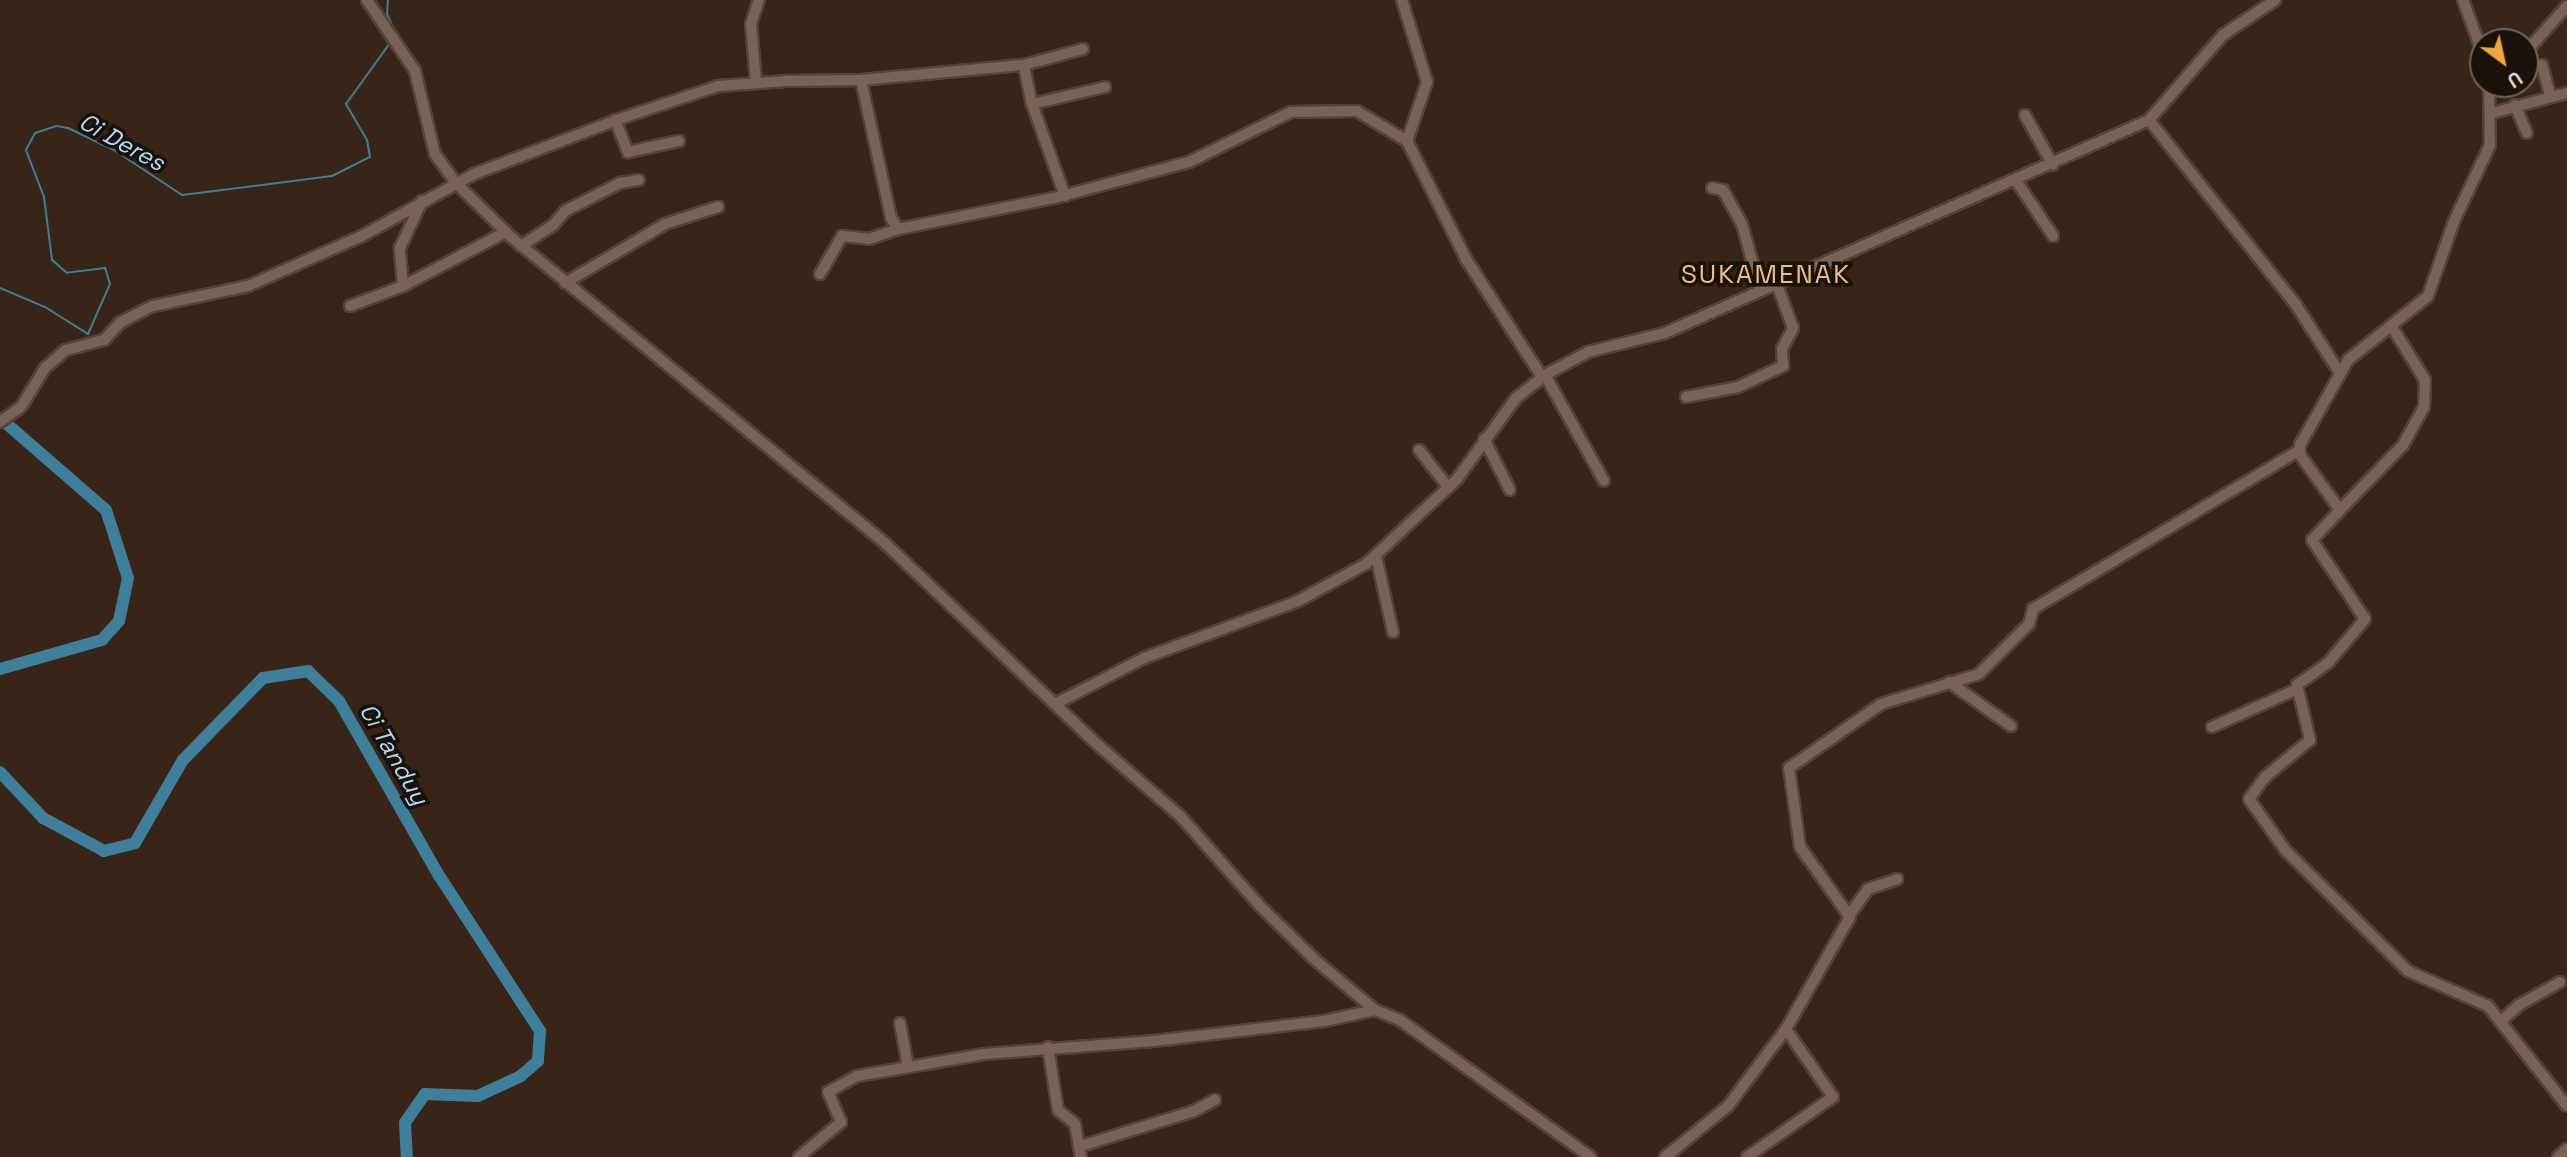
<!DOCTYPE html>
<html>
<head>
<meta charset="utf-8">
<style>
	body { margin:0 }
	#map { position:relative; width:2567px; height:1157px; overflow:hidden; background:#392517; font-family:"Space Grotesk",sans-serif }
	div>[style] { position:absolute }
	.stream>* { height:2px; margin:-1px; padding:0 1px; transform-origin:1px; border-radius:1px; background:#3e7f9b }
	.river>* { height:12px; margin:-6px; padding:0 6px; transform-origin:6px; border-radius:6px; background:#3e7f9b }
	.roads { filter:drop-shadow(2px 0 #564336) drop-shadow(-2px 0 #564336) drop-shadow(0 2px #564336) drop-shadow(0 -2px #564336) }
	.minor>* { height:10px; margin:-5px; padding:0 5px; transform-origin:5px; border-radius:5px; background:#7a6356 }
	span { translate:-50% -50%; white-space:nowrap; text-align:center; line-height:1.15; -webkit-text-stroke:7px #1a110b; paint-order:stroke }
	.water-label { font-size:24px; color:#a8def7; font-style:italic }
	.quarter-label { font-size:26px; color:#efbf7d; letter-spacing:2px }
	.north { position:absolute; left:2469px; top:28px; width:70px; height:70px; box-sizing:border-box; background:#1a110b; border:2px solid #6e645d; border-radius:50%; rotate:147deg; font-size:19px; font-weight:700; line-height:28px; text-align:center; color:#ede0d7 }
	.north::after { content:''; display:block; margin:auto; width:24px; height:32px; background:#eda83b; clip-path:polygon(50% 0,100% 100%,50% 72%,0 100%) }
</style>
</head>
<body>
<div id="map">
	<div class="stream">
		<div style="left:388px;top:0;width:14px;rotate:94deg"></div>
		<div style="left:387px;top:14px;width:20px;rotate:66deg"></div>
		<div style="left:0;top:288px;width:49px;rotate:22.9deg"></div>
		<div style="left:45px;top:307px;width:51px;rotate:32.1deg"></div>
		<div style="left:88px;top:334px;width:55px;rotate:-66.3deg"></div>
		<div style="left:110px;top:284px;width:17px;rotate:-107deg"></div>
		<div style="left:105px;top:268px;width:38px;rotate:173deg"></div>
		<div style="left:67px;top:273px;width:20px;rotate:-139deg"></div>
		<div style="left:52px;top:260px;width:64px;rotate:-97.2deg"></div>
		<div style="left:44px;top:197px;width:50px;rotate:-111deg"></div>
		<div style="left:26px;top:150px;width:19px;rotate:-62deg"></div>
		<div style="left:35px;top:133px;width:23px;rotate:-18deg"></div>
		<div style="left:57px;top:126px;width:11px;rotate:10deg"></div>
		<div style="left:68px;top:128px;width:51px;rotate:25.6deg"></div>
		<div style="left:114px;top:150px;width:82px;rotate:33.5deg"></div>
		<div style="left:182px;top:195px;width:151px;rotate:-7.2deg"></div>
		<div style="left:332px;top:176px;width:42px;rotate:-26.6deg"></div>
		<div style="left:370px;top:157px;width:17px;rotate:-100deg"></div>
		<div style="left:367px;top:140px;width:42px;rotate:-120.3deg"></div>
		<div style="left:346px;top:104px;width:75px;rotate:-54.2deg"></div>
	</div>
	<div class="river">
		<div style="left:0;top:418px;width:140px;rotate:41deg"></div>
		<div style="left:106px;top:510px;width:71px;rotate:72.1deg"></div>
		<div style="left:128px;top:578px;width:44px;rotate:101.8deg"></div>
		<div style="left:119px;top:621px;width:25px;rotate:132deg"></div>
		<div style="left:102px;top:640px;width:106px;rotate:164.1deg"></div>
		<div style="left:0;top:772px;width:63px;rotate:46.9deg"></div>
		<div style="left:43px;top:818px;width:69px;rotate:28.4deg"></div>
		<div style="left:104px;top:851px;width:32px;rotate:-14deg"></div>
		<div style="left:135px;top:843px;width:96px;rotate:-60deg"></div>
		<div style="left:183px;top:760px;width:115px;rotate:-45.7deg"></div>
		<div style="left:263px;top:678px;width:46px;rotate:-8.8deg"></div>
		<div style="left:308px;top:671px;width:43px;rotate:44.1deg"></div>
		<div style="left:339px;top:701px;width:203px;rotate:60.2deg"></div>
		<div style="left:440px;top:877px;width:184px;rotate:57deg"></div>
		<div style="left:540px;top:1031px;width:30px;rotate:94deg"></div>
		<div style="left:538px;top:1061px;width:23px;rotate:139deg"></div>
		<div style="left:521px;top:1076px;width:47px;rotate:155.1deg"></div>
		<div style="left:478px;top:1096px;width:53px;rotate:-177.8deg"></div>
		<div style="left:425px;top:1094px;width:35px;rotate:125deg"></div>
		<div style="left:405px;top:1123px;width:34px;rotate:87deg"></div>
	</div>
	<div class="roads">
		<div class="minor">
			<div style="left:367px;top:0;width:86px;rotate:55.9deg"></div>
			<div style="left:415px;top:71px;width:85px;rotate:76.5deg"></div>
			<div style="left:435px;top:154px;width:36px;rotate:54deg"></div>
			<div style="left:456px;top:183px;width:77px;rotate:44.5deg"></div>
			<div style="left:511px;top:237px;width:485px;rotate:39.3deg"></div>
			<div style="left:886px;top:544px;width:292px;rotate:43.5deg"></div>
			<div style="left:1098px;top:745px;width:110px;rotate:40.9deg"></div>
			<div style="left:1181px;top:817px;width:120px;rotate:48.4deg"></div>
			<div style="left:1261px;top:907px;width:73px;rotate:44.4deg"></div>
			<div style="left:1313px;top:958px;width:81px;rotate:40deg"></div>
			<div style="left:1375px;top:1010px;width:27px;rotate:22deg"></div>
			<div style="left:1400px;top:1020px;width:235px;rotate:35.7deg"></div>
			<div style="left:1402px;top:0;width:86px;rotate:73deg"></div>
			<div style="left:1427px;top:82px;width:62px;rotate:108.7deg"></div>
			<div style="left:2463px;top:0;width:58px;rotate:69.7deg"></div>
			<div style="left:2525px;top:53px;width:63px;rotate:-48.2deg"></div>
			<div style="left:1024px;top:65px;width:61px;rotate:-15.2deg"></div>
			<div style="left:2542px;top:65px;width:30px;rotate:75deg"></div>
			<div style="left:861px;top:80px;width:164px;rotate:-5.3deg"></div>
			<div style="left:1024px;top:65px;width:37px;rotate:79deg"></div>
			<div style="left:1031px;top:101px;width:101px;rotate:70.3deg"></div>
			<div style="left:756px;top:83px;width:59px;rotate:-94.8deg"></div>
			<div style="left:751px;top:24px;width:25px;rotate:-72deg"></div>
			<div style="left:2489px;top:84px;width:61px;rotate:89.1deg"></div>
			<div style="left:2490px;top:145px;width:84px;rotate:115.3deg"></div>
			<div style="left:2454px;top:221px;width:79px;rotate:109.1deg"></div>
			<div style="left:2428px;top:296px;width:102px;rotate:141.3deg"></div>
			<div style="left:2348px;top:360px;width:98px;rotate:119.5deg"></div>
			<div style="left:2300px;top:445px;width:10px;rotate:90deg"></div>
			<div style="left:2300px;top:455px;width:68px;rotate:54deg"></div>
			<div style="left:2340px;top:510px;width:41px;rotate:133deg"></div>
			<div style="left:2312px;top:540px;width:95px;rotate:56.1deg"></div>
			<div style="left:2365px;top:619px;width:57px;rotate:130.1deg"></div>
			<div style="left:2328px;top:663px;width:38px;rotate:145deg"></div>
			<div style="left:2297px;top:685px;width:57px;rotate:76.7deg"></div>
			<div style="left:2310px;top:740px;width:58px;rotate:140.6deg"></div>
			<div style="left:2265px;top:777px;width:27px;rotate:126deg"></div>
			<div style="left:2249px;top:799px;width:64px;rotate:54.6deg"></div>
			<div style="left:2286px;top:851px;width:171px;rotate:44.5deg"></div>
			<div style="left:2408px;top:971px;width:87px;rotate:23.6deg"></div>
			<div style="left:2488px;top:1006px;width:127px;rotate:51.7deg"></div>
			<div style="left:1032px;top:104px;width:75px;rotate:-13.1deg"></div>
			<div style="left:2515px;top:105px;width:30px;rotate:67deg"></div>
			<div style="left:2492px;top:113px;width:78px;rotate:-14.9deg"></div>
			<div style="left:2025px;top:115px;width:57px;rotate:60.8deg"></div>
			<div style="left:615px;top:120px;width:35px;rotate:68deg"></div>
			<div style="left:628px;top:152px;width:52px;rotate:-12.2deg"></div>
			<div style="left:2149px;top:120px;width:236px;rotate:51.5deg"></div>
			<div style="left:2296px;top:305px;width:81px;rotate:57.1deg"></div>
			<div style="left:2017px;top:182px;width:65px;rotate:56.3deg"></div>
			<div style="left:1712px;top:188px;width:11px;rotate:10deg"></div>
			<div style="left:1723px;top:190px;width:39px;rotate:61deg"></div>
			<div style="left:1742px;top:224px;width:68px;rotate:74.7deg"></div>
			<div style="left:521px;top:246px;width:38px;rotate:-33deg"></div>
			<div style="left:553px;top:225px;width:18px;rotate:-49deg"></div>
			<div style="left:565px;top:211px;width:62px;rotate:-27deg"></div>
			<div style="left:620px;top:183px;width:19px;rotate:-9deg"></div>
			<div style="left:820px;top:274px;width:44px;rotate:-59.9deg"></div>
			<div style="left:842px;top:236px;width:27px;rotate:6deg"></div>
			<div style="left:869px;top:239px;width:31px;rotate:-19deg"></div>
			<div style="left:565px;top:283px;width:116px;rotate:-30.5deg"></div>
			<div style="left:665px;top:224px;width:56px;rotate:-17.8deg"></div>
			<div style="left:403px;top:286px;width:38px;rotate:-95deg"></div>
			<div style="left:400px;top:248px;width:52px;rotate:-64.9deg"></div>
			<div style="left:350px;top:306px;width:57px;rotate:-20.7deg"></div>
			<div style="left:403px;top:286px;width:116px;rotate:-27.7deg"></div>
			<div style="left:1545px;top:375px;width:121px;rotate:60.9deg"></div>
			<div style="left:1686px;top:397px;width:53px;rotate:-10.9deg"></div>
			<div style="left:1738px;top:387px;width:50px;rotate:-25deg"></div>
			<div style="left:1783px;top:366px;width:17px;rotate:-93deg"></div>
			<div style="left:1782px;top:349px;width:24px;rotate:-62deg"></div>
			<div style="left:1793px;top:328px;width:49px;rotate:-110.3deg"></div>
			<div style="left:0;top:422px;width:26px;rotate:-36deg"></div>
			<div style="left:21px;top:407px;width:46px;rotate:-58.4deg"></div>
			<div style="left:45px;top:368px;width:28px;rotate:-41deg"></div>
			<div style="left:66px;top:350px;width:39px;rotate:-15deg"></div>
			<div style="left:104px;top:340px;width:25px;rotate:-47deg"></div>
			<div style="left:121px;top:322px;width:36px;rotate:-27deg"></div>
			<div style="left:153px;top:306px;width:97px;rotate:-11.9deg"></div>
			<div style="left:248px;top:286px;width:124px;rotate:-23.7deg"></div>
			<div style="left:362px;top:236px;width:128px;rotate:-29deg"></div>
			<div style="left:474px;top:174px;width:158px;rotate:-20.7deg"></div>
			<div style="left:622px;top:118px;width:101px;rotate:-18.4deg"></div>
			<div style="left:718px;top:86px;width:68px;rotate:-4.2deg"></div>
			<div style="left:786px;top:81px;width:75px;rotate:-0.8deg"></div>
			<div style="left:861px;top:80px;width:141px;rotate:77.7deg"></div>
			<div style="left:891px;top:218px;width:13px;rotate:58deg"></div>
			<div style="left:898px;top:229px;width:163px;rotate:-11.3deg"></div>
			<div style="left:1058px;top:197px;width:136px;rotate:-15deg"></div>
			<div style="left:1189px;top:162px;width:114px;rotate:-26.1deg"></div>
			<div style="left:1291px;top:112px;width:66px;rotate:-0.9deg"></div>
			<div style="left:1357px;top:111px;width:58px;rotate:31deg"></div>
			<div style="left:1407px;top:141px;width:132px;rotate:63.4deg"></div>
			<div style="left:1466px;top:259px;width:140px;rotate:57.2deg"></div>
			<div style="left:1484px;top:439px;width:57px;rotate:63deg"></div>
			<div style="left:1419px;top:450px;width:47px;rotate:51.9deg"></div>
			<div style="left:2340px;top:510px;width:91px;rotate:-45.9deg"></div>
			<div style="left:2403px;top:445px;width:43px;rotate:-61.1deg"></div>
			<div style="left:2424px;top:407px;width:27px;rotate:-88deg"></div>
			<div style="left:2425px;top:380px;width:62px;rotate:-121.9deg"></div>
			<div style="left:1376px;top:556px;width:78px;rotate:77.4deg"></div>
			<div style="left:1949px;top:682px;width:76px;rotate:35.4deg"></div>
			<div style="left:1055px;top:704px;width:100px;rotate:-27.3deg"></div>
			<div style="left:1144px;top:658px;width:164px;rotate:-20.3deg"></div>
			<div style="left:1298px;top:601px;width:77px;rotate:-28.6deg"></div>
			<div style="left:1366px;top:564px;width:125px;rotate:-43deg"></div>
			<div style="left:1457px;top:479px;width:100px;rotate:-53.9deg"></div>
			<div style="left:1516px;top:398px;width:37px;rotate:-38deg"></div>
			<div style="left:1545px;top:375px;width:49px;rotate:-28.1deg"></div>
			<div style="left:1588px;top:352px;width:79px;rotate:-13.9deg"></div>
			<div style="left:1665px;top:333px;width:529px;rotate:-23.75deg"></div>
			<div style="left:2149px;top:120px;width:113px;rotate:-49deg"></div>
			<div style="left:2223px;top:35px;width:63px;rotate:-33.9deg"></div>
			<div style="left:2212px;top:727px;width:91px;rotate:-24deg"></div>
			<div style="left:1850px;top:914px;width:31px;rotate:-54deg"></div>
			<div style="left:1868px;top:889px;width:31px;rotate:-19deg"></div>
			<div style="left:2501px;top:1021px;width:24px;rotate:-42deg"></div>
			<div style="left:2519px;top:1005px;width:47px;rotate:-29.3deg"></div>
			<div style="left:900px;top:1023px;width:44px;rotate:79.5deg"></div>
			<div style="left:1048px;top:1047px;width:64px;rotate:81deg"></div>
			<div style="left:1058px;top:1110px;width:22px;rotate:39deg"></div>
			<div style="left:1075px;top:1124px;width:34px;rotate:80deg"></div>
			<div style="left:1081px;top:1146px;width:118px;rotate:-17.2deg"></div>
			<div style="left:1194px;top:1111px;width:24px;rotate:-28deg"></div>
			<div style="left:799px;top:1157px;width:55px;rotate:-39.8deg"></div>
			<div style="left:841px;top:1122px;width:33px;rotate:-113deg"></div>
			<div style="left:828px;top:1092px;width:33px;rotate:-29deg"></div>
			<div style="left:857px;top:1076px;width:129px;rotate:-9.8deg"></div>
			<div style="left:984px;top:1054px;width:170px;rotate:-4.4deg"></div>
			<div style="left:1154px;top:1041px;width:171px;rotate:-6.7deg"></div>
			<div style="left:1324px;top:1021px;width:52px;rotate:-12.2deg"></div>
			<div style="left:1665px;top:1157px;width:81px;rotate:-39deg"></div>
			<div style="left:1728px;top:1106px;width:96px;rotate:-53deg"></div>
			<div style="left:1786px;top:1029px;width:129px;rotate:-60.3deg"></div>
			<div style="left:1850px;top:917px;width:86px;rotate:-125.5deg"></div>
			<div style="left:1800px;top:847px;width:80px;rotate:-97.9deg"></div>
			<div style="left:1789px;top:768px;width:112px;rotate:-34.8deg"></div>
			<div style="left:1881px;top:704px;width:102px;rotate:-17deg"></div>
			<div style="left:1979px;top:674px;width:71px;rotate:-45deg"></div>
			<div style="left:2029px;top:624px;width:16px;rotate:-75deg"></div>
			<div style="left:2033px;top:609px;width:309px;rotate:-30.8deg"></div>
			<div style="left:1747px;top:1157px;width:105px;rotate:-34.9deg"></div>
			<div style="left:1833px;top:1097px;width:83px;rotate:-124.7deg"></div>
			<div style="left:2558px;top:1157px;width:12px;rotate:-42deg"></div>
		</div>
	</div>
	<div class="water-label">
		<span style="left:122px;top:142px;rotate:29deg">Ci Deres</span>
		<span style="left:394px;top:754px;rotate:60deg">Ci Tanduy</span>
	</div>
	<div class="quarter-label">
		<span style="left:1766px;top:275px">SUKAMENAK</span>
	</div>
	<div class="north">U</div>
</div>
</body>
</html>
